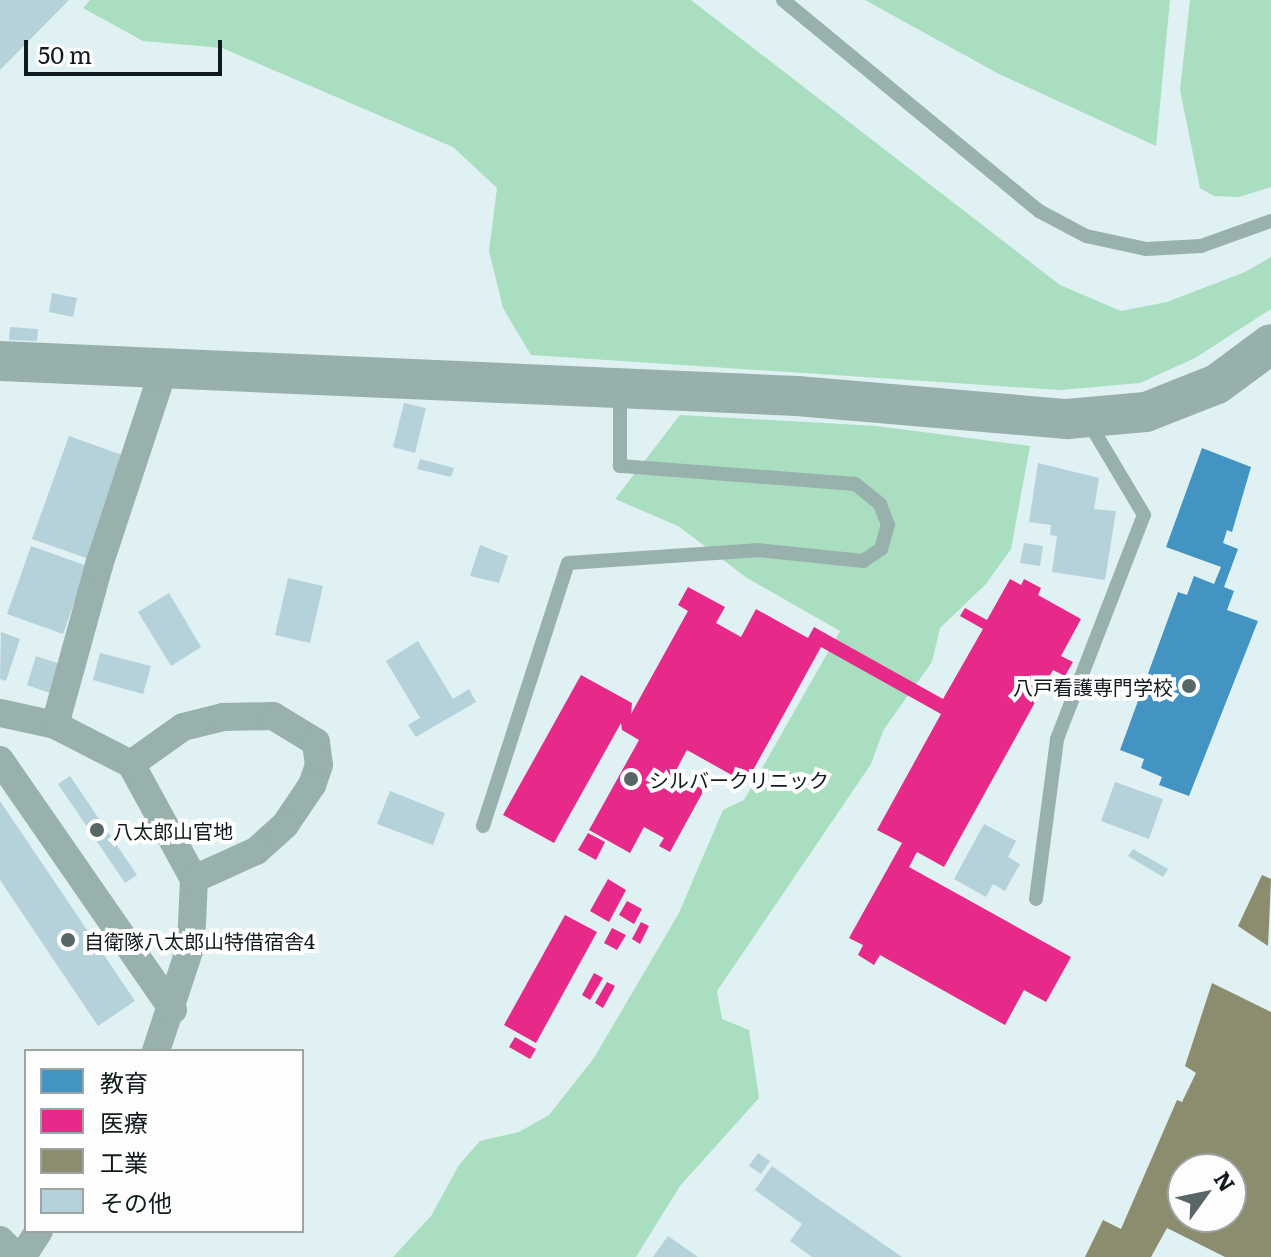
<!DOCTYPE html>
<html>
<head>
<meta charset="utf-8">
<style>
	body { margin:0 }
	#map { position:relative; width:1271px; height:1257px; overflow:hidden; background:#dff1f2; font-family:Literata,"Noto Sans JP",serif }
	div>[style] { position:absolute }
	.forest>* { inset:0; background:#aadec0 }
	.schools>* { inset:0; background:#4393c3 }
	.health>* { inset:0; background:#e7298a }
	.industry>* { inset:0; background:#8c8c6e }
	.building>* { inset:0; background:#b5d1da }
	.lane>* { height:14px; margin:-7px; padding:0 7px; transform-origin:7px; border-radius:7px; background:#99b1ad }
	.street>* { height:28px; margin:-14px; padding:0 14px; transform-origin:14px; border-radius:14px; background:#99b1ad }
	.secondary>* { height:40px; margin:-20px; padding:0 20px; transform-origin:20px; border-radius:20px; background:#98b0ac }
	.dots>* { width:22px; height:22px; translate:-50% -50%; box-sizing:border-box; border:4px solid #fdfdfd; border-radius:50% }
	span { translate:-50% -50%; white-space:nowrap; text-align:center; line-height:1.15; -webkit-text-stroke:8px #fdfdfd; paint-order:stroke }
	.poi-label { font-size:20px; color:#0f1b1c }
	.right { translate:-100% -50%; text-align:right }
	.left { translate:0 -50%; text-align:left }
	.legend { position:absolute; left:24px; top:1049px; width:280px; height:184px; box-sizing:border-box; background:#fdfdfd; border:2px solid #9ea3a3; margin:0; padding:10px 14px; list-style:none; font-size:24px; color:#0f1b1c }
	.legend li { display:flex; align-items:center; gap:16px; height:40px }
	.legend b { width:40px; border:2px solid #9ea3a3 }
	.north { position:absolute; left:1167px; top:1153px; width:80px; height:80px; box-sizing:border-box; background:#fdfdfd; border:2px solid #9ea3a3; border-radius:50%; rotate:57deg; font-size:22px; font-weight:700; line-height:32px; text-align:center; color:#0f1b1c }
	.north::after { content:''; display:block; margin:auto; width:28px; height:36px; background:#586667; clip-path:polygon(50% 0,100% 100%,50% 72%,0 100%) }
	.scale { position:absolute; left:24px; top:40px; width:198px; height:36px; box-sizing:border-box; border:4px solid #0f1b1c; border-top:0; padding-left:10px; font-size:24px; line-height:28px; white-space:nowrap; color:#0f1b1c; -webkit-text-stroke:6px #fdfdfd; paint-order:stroke }
</style>
</head>
<body>
<div id="map">
	<div class="forest">
		<div style="clip-path:polygon(90px 0,691px 0,1060px 285px,1121px 311px,1167px 302px,1245px 272px,1271px 257px,1271px 309px,1195px 358px,1140px 383px,1060px 390px,531px 355px,503px 308px,489px 251px,497px 188px,453px 147px,222px 48px,143px 41px,83px 8px)"></div>
		<div style="clip-path:polygon(865px 0,1170px 0,1156px 146px,999px 74px)"></div>
		<div style="clip-path:polygon(1190px 0,1271px 0,1271px 187px,1239px 197px,1214px 196px,1200px 188px,1180px 90px)"></div>
		<div style="clip-path:polygon(680px 415px,877px 426px,1030px 446px,1011px 549px,986px 584px,940px 628px,932px 662px,884px 729px,871px 764px,717px 991px,722px 1019px,749px 1030px,759px 1098px,680px 1186px,636px 1257px,393px 1257px,431px 1216px,459px 1165px,480px 1141px,519px 1132px,549px 1115px,594px 1058px,679px 913px,723px 810px,744px 800px,840px 631px,747px 578px,678px 526px,615px 499px)"></div>
	</div>
	<div class="schools">
		<div style="clip-path:polygon(1202px 448px,1251px 467px,1232px 532px,1227px 530px,1223px 543px,1238px 549px,1224px 587px,1234px 591px,1227px 610px,1258px 621px,1189px 796px,1159px 785px,1162px 777px,1141px 768px,1144px 759px,1120px 750px,1178px 592px,1187px 595px,1194px 576px,1214px 584px,1221px 567px,1166px 547px)"></div>
	</div>
	<div class="health">
		<div style="clip-path:polygon(1010px 579px,1021px 585px,1024px 579px,1041px 588px,1038px 595px,1081px 619px,1061px 656px,1073px 662px,1065px 676px,1053px 670px,944px 867px,917px 852px,909px 867px,1071px 957px,1046px 1002px,1024px 990px,1005px 1025px,880px 955px,874px 965px,858px 955px,863px 945px,849px 938px,902px 843px,877px 830px,941px 714px,821px 647px,746px 783px,687px 750px,674px 774px,704px 790px,670px 852px,659px 846px,664px 838px,644px 827px,630px 853px,589px 830px,639px 740px,622px 730px,621px 723px,554px 843px,503px 815px,581px 675px,632px 703px,631px 714px,688px 611px,678px 605px,688px 587px,725px 607px,716px 623px,741px 637px,756px 609px,808px 638px,814px 627px,943px 699px,983px 629px,960px 616px,965px 608px,987px 620px)"></div>
		<div style="clip-path:polygon(588px 833px,605px 842px,596px 860px,578px 850px)"></div>
		<div style="clip-path:polygon(608px 879px,626px 890px,609px 922px,590px 911px)"></div>
		<div style="clip-path:polygon(627px 901px,642px 909px,634px 924px,619px 915px)"></div>
		<div style="clip-path:polygon(565px 915px,597px 932px,536px 1043px,504px 1025px)"></div>
		<div style="clip-path:polygon(641px 922px,649px 926px,640px 944px,632px 939px)"></div>
		<div style="clip-path:polygon(612px 928px,626px 935px,617px 950px,604px 943px)"></div>
		<div style="clip-path:polygon(594px 973px,603px 978px,590px 1000px,582px 995px)"></div>
		<div style="clip-path:polygon(607px 982px,615px 986px,603px 1008px,595px 1003px)"></div>
		<div style="clip-path:polygon(515px 1037px,536px 1049px,530px 1059px,509px 1047px)"></div>
	</div>
	<div class="industry">
		<div style="clip-path:polygon(1262px 875px,1271px 879px,1268px 946px,1238px 926px)"></div>
		<div style="clip-path:polygon(evenodd,1212px 983px,1271px 1012px,1271px 1257px,1225px 1257px,1167px 1228px,1151px 1257px,1085px 1257px,1103px 1220px,1121px 1229px,1177px 1100px,1182px 1102px,1196px 1073px,1185px 1066px,1212px 983px,1183px 1169px,1231px 1169px,1231px 1217px,1183px 1217px,1183px 1169px)"></div>
	</div>
	<div class="building">
		<div style="clip-path:polygon(0 0,69px 0,0 70px)"></div>
		<div style="clip-path:polygon(52px 293px,77px 298px,73px 317px,49px 312px)"></div>
		<div style="clip-path:polygon(10px 327px,38px 329px,37px 341px,9px 340px)"></div>
		<div style="clip-path:polygon(404px 403px,426px 408px,415px 453px,393px 447px)"></div>
		<div style="clip-path:polygon(69px 436px,125px 456px,89px 559px,32px 539px)"></div>
		<div style="clip-path:polygon(420px 459px,454px 468px,451px 477px,417px 469px)"></div>
		<div style="clip-path:polygon(1038px 463px,1099px 478px,1094px 509px,1116px 511px,1105px 580px,1052px 572px,1057px 536px,1050px 535px,1051px 525px,1029px 522px)"></div>
		<div style="clip-path:polygon(1024px 543px,1043px 546px,1040px 566px,1020px 563px)"></div>
		<div style="clip-path:polygon(480px 545px,508px 556px,499px 583px,470px 576px)"></div>
		<div style="clip-path:polygon(31px 546px,87px 566px,63px 634px,7px 614px)"></div>
		<div style="clip-path:polygon(288px 578px,323px 586px,310px 643px,275px 635px)"></div>
		<div style="clip-path:polygon(169px 593px,201px 647px,171px 666px,138px 612px)"></div>
		<div style="clip-path:polygon(1px 632px,20px 639px,6px 681px,0 679px)"></div>
		<div style="clip-path:polygon(418px 641px,453px 699px,469px 689px,476px 702px,416px 737px,408px 725px,420px 718px,386px 661px)"></div>
		<div style="clip-path:polygon(100px 653px,151px 666px,143px 694px,93px 680px)"></div>
		<div style="clip-path:polygon(36px 656px,60px 664px,50px 693px,27px 685px)"></div>
		<div style="clip-path:polygon(70px 776px,137px 875px,125px 883px,58px 784px)"></div>
		<div style="clip-path:polygon(1115px 782px,1163px 799px,1149px 839px,1101px 821px)"></div>
		<div style="clip-path:polygon(390px 791px,445px 813px,433px 845px,377px 824px)"></div>
		<div style="clip-path:polygon(0 801px,135px 1001px,98px 1026px,0 880px)"></div>
		<div style="clip-path:polygon(984px 824px,1016px 841px,1008px 857px,1020px 864px,1005px 891px,993px 884px,986px 897px,954px 879px)"></div>
		<div style="clip-path:polygon(1133px 849px,1168px 869px,1163px 877px,1128px 856px)"></div>
		<div style="clip-path:polygon(758px 1153px,770px 1161px,761px 1174px,749px 1166px)"></div>
		<div style="clip-path:polygon(772px 1166px,814px 1196px,902px 1257px,812px 1257px,790px 1241px,802px 1224px,755px 1190px)"></div>
		<div style="clip-path:polygon(668px 1236px,698px 1257px,653px 1257px)"></div>
	</div>
	<div class="lane">
		<div style="left:783px;top:0;width:332px;rotate:39.5deg"></div>
		<div style="left:1039px;top:211px;width:53px;rotate:28deg"></div>
		<div style="left:1086px;top:236px;width:61px;rotate:12.2deg"></div>
		<div style="left:1146px;top:249px;width:55px;rotate:-3.1deg"></div>
		<div style="left:1201px;top:246px;width:74px;rotate:-19.7deg"></div>
		<div style="left:483px;top:826px;width:276px;rotate:-72.1deg"></div>
		<div style="left:568px;top:563px;width:189px;rotate:-3.9deg"></div>
		<div style="left:757px;top:550px;width:107px;rotate:5.9deg"></div>
		<div style="left:863px;top:561px;width:22px;rotate:-34deg"></div>
		<div style="left:881px;top:549px;width:25px;rotate:-74deg"></div>
		<div style="left:888px;top:525px;width:22px;rotate:-111deg"></div>
		<div style="left:880px;top:504px;width:32px;rotate:-141deg"></div>
		<div style="left:855px;top:484px;width:236px;rotate:-175.6deg"></div>
		<div style="left:620px;top:466px;width:77px;rotate:-90deg"></div>
		<div style="left:1036px;top:899px;width:161px;rotate:-82.5deg"></div>
		<div style="left:1057px;top:739px;width:240px;rotate:-68.8deg"></div>
		<div style="left:1144px;top:515px;width:109px;rotate:-120.8deg"></div>
	</div>
	<div class="street">
		<div style="left:0;top:713px;width:56px;rotate:12.3deg"></div>
		<div style="left:55px;top:725px;width:85px;rotate:27.2deg"></div>
		<div style="left:131px;top:764px;width:131px;rotate:61.3deg"></div>
		<div style="left:194px;top:879px;width:66px;rotate:92.6deg"></div>
		<div style="left:191px;top:945px;width:112px;rotate:108.3deg"></div>
		<div style="left:55px;top:725px;width:166px;rotate:-74.6deg"></div>
		<div style="left:99px;top:565px;width:207px;rotate:-71.7deg"></div>
		<div style="left:0;top:760px;width:304px;rotate:55.3deg"></div>
		<div style="left:131px;top:764px;width:64px;rotate:-35.4deg"></div>
		<div style="left:183px;top:727px;width:41px;rotate:-14deg"></div>
		<div style="left:223px;top:717px;width:50px;rotate:-1.1deg"></div>
		<div style="left:273px;top:716px;width:50px;rotate:31.2deg"></div>
		<div style="left:316px;top:742px;width:23px;rotate:83deg"></div>
		<div style="left:319px;top:765px;width:21px;rotate:109deg"></div>
		<div style="left:312px;top:785px;width:48px;rotate:124deg"></div>
		<div style="left:285px;top:825px;width:39px;rotate:138deg"></div>
		<div style="left:256px;top:851px;width:68px;rotate:155.7deg"></div>
		<div style="left:0;top:1240px;width:24px;rotate:45deg"></div>
		<div style="left:22px;top:1257px;width:31px;rotate:-57deg"></div>
	</div>
	<div class="secondary">
		<div style="left:0;top:361px;width:798px;rotate:2.51deg"></div>
		<div style="left:797px;top:396px;width:271px;rotate:4.9deg"></div>
		<div style="left:1067px;top:419px;width:79px;rotate:-5.1deg"></div>
		<div style="left:1146px;top:412px;width:76px;rotate:-21.5deg"></div>
		<div style="left:1217px;top:384px;width:67px;rotate:-36.5deg"></div>
	</div>
	<div class="dots">
		<div style="left:1189px;top:686px;background:#586667"></div>
		<div style="left:631px;top:779px;background:#586667"></div>
		<div style="left:97px;top:830px;background:#586667"></div>
		<div style="left:68px;top:940px;background:#586667"></div>
	</div>
	<div class="poi-label">
		<span class="right" style="left:1173px;top:686px">八戸看護専門学校</span>
		<span class="left" style="left:649px;top:779px">シルバークリニック</span>
		<span class="left" style="left:113px;top:830px">八太郎山官地</span>
		<span class="left" style="left:84px;top:940px">自衛隊八太郎山特借宿舎4</span>
	</div>
	<ul class="legend">
	<li><b style="height:22px;background:#4393c3"></b>教育</li>
	<li><b style="height:22px;background:#e7298a"></b>医療</li>
	<li><b style="height:22px;background:#8c8c6e"></b>工業</li>
	<li><b style="height:22px;background:#b5d1da"></b>その他</li>
	</ul>
	<div class="north">N</div>
	<div class="scale">50 m</div>
</div>
</body>
</html>
